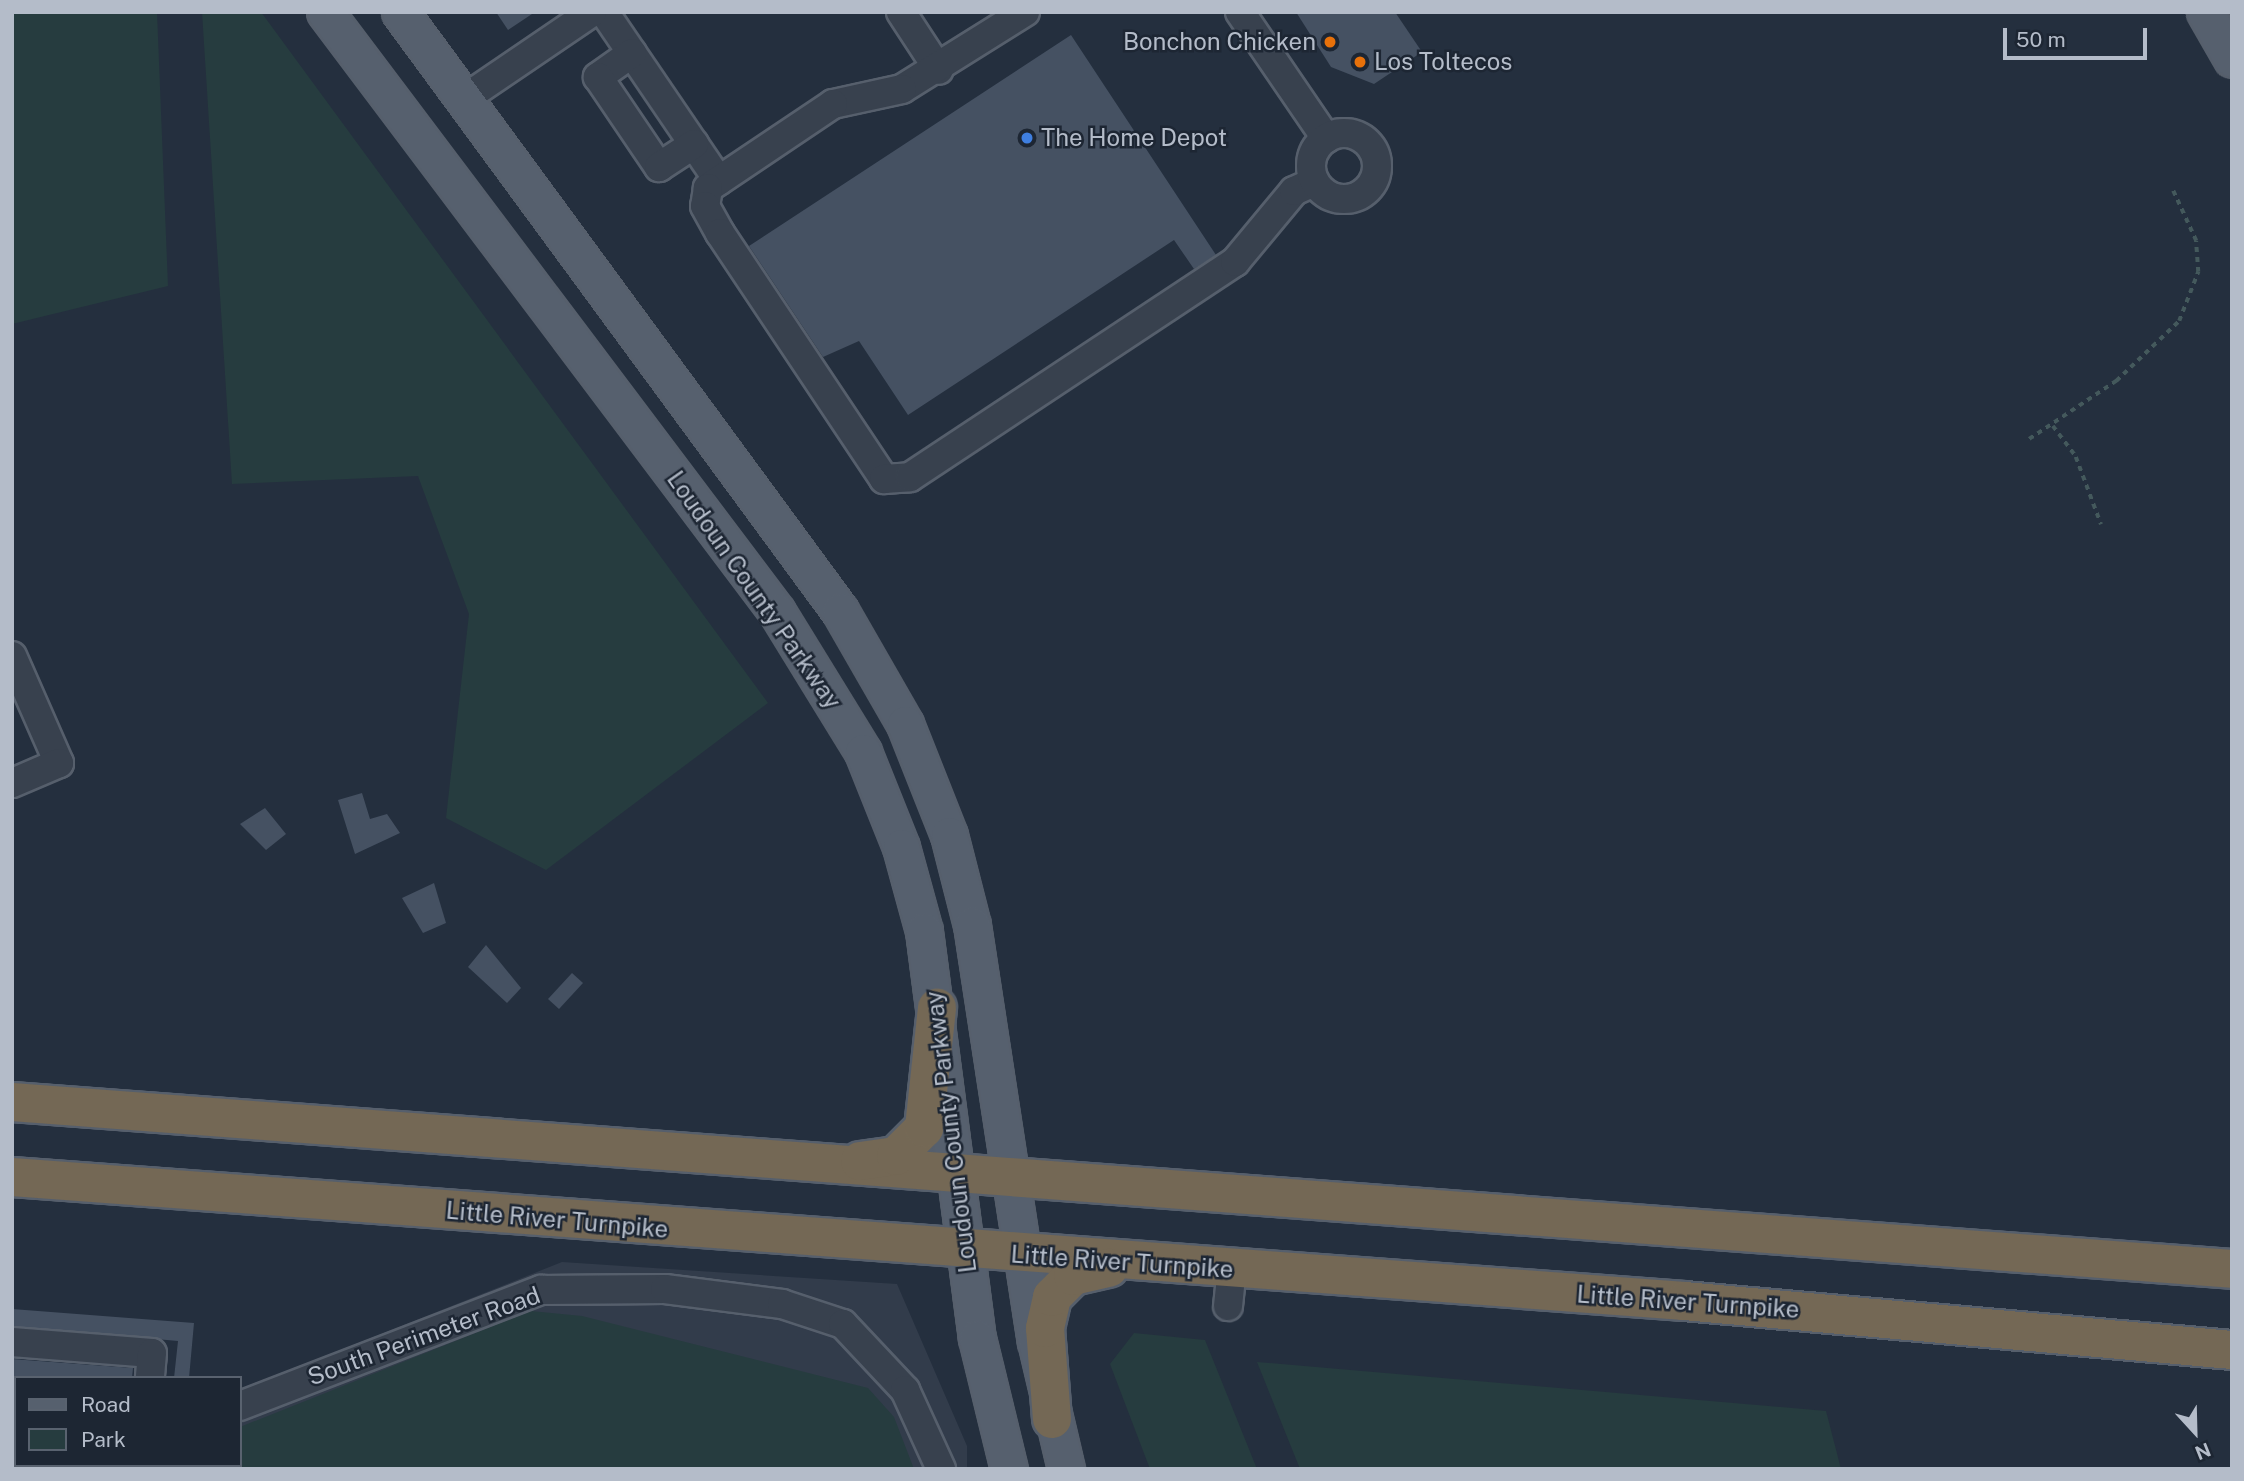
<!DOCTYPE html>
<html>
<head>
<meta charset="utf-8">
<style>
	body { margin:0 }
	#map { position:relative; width:2244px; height:1481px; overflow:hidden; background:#242f3e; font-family:"Public Sans",sans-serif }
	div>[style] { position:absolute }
	.airport>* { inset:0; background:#323c4b }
	.green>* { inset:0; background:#263c3f }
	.building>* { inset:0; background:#455162 }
	.path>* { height:3.5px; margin-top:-1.75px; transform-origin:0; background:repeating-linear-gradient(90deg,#44595c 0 5px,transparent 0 10px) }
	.roads { filter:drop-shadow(2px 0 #565f6c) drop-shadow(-2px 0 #565f6c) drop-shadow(0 2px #565f6c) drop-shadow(0 -2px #565f6c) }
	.minor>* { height:28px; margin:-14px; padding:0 14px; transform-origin:14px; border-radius:14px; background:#38414e }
	.minor>.ring { margin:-14px; padding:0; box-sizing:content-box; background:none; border:28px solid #38414e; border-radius:50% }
	.major>* { height:35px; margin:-17.5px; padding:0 17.5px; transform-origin:17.5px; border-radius:17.5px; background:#56606e }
	.highway>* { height:38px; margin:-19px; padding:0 19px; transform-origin:19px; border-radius:19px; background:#746855 }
	.dots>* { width:19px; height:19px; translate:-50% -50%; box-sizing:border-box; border:4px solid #1d2633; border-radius:50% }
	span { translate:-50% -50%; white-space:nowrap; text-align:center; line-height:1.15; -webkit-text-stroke:5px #1d2633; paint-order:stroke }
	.poi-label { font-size:24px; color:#b4bcc9 }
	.right { translate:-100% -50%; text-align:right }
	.left { translate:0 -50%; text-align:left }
	.street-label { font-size:24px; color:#b4bcc9 }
	.frame { position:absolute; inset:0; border:14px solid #b4bcc9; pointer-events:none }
	.legend { position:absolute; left:14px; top:1376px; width:228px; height:91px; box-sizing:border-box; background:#1d2633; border:2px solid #59626f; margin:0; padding:9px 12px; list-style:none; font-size:21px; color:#b4bcc9 }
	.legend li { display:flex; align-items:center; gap:14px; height:35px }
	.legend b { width:35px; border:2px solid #59626f }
	.north { position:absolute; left:2160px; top:1397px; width:70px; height:70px; -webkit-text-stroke:5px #1d2633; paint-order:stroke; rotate:158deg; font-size:19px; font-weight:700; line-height:28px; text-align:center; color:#b4bcc9 }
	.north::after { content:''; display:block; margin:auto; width:24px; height:32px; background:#b4bcc9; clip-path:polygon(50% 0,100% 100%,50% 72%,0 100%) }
	.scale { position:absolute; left:2003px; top:28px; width:144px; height:32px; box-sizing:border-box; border:4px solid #b4bcc9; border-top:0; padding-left:9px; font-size:21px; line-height:24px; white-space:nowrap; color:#b4bcc9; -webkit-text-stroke:5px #1d2633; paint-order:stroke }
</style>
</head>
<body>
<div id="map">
	<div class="airport">
		<div style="clip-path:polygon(562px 1262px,897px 1284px,967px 1446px,967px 1469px,41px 1469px,240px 1465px,240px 1390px)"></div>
	</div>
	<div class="green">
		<div style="clip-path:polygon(12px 12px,157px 12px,168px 286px,12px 324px)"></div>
		<div style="clip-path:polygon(202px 12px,261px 12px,768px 703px,546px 870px,446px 818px,469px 614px,418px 476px,232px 484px)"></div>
		<div style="clip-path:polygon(531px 1311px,582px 1316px,868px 1388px,894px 1417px,914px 1469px,135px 1469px,240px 1465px,240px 1427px)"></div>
		<div style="clip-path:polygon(1134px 1333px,1205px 1340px,1257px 1469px,1150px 1469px,1110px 1364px)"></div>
		<div style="clip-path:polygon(1257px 1362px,1826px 1411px,1841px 1469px,1300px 1469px)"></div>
	</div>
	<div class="building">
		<div style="clip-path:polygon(496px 12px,535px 12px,508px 30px)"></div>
		<div style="clip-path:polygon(1296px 12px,1395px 12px,1422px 52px,1374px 84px,1331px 67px)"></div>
		<div style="clip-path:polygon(1071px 35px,1216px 255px,1194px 269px,1174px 240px,908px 415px,859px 341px,823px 357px,749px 246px)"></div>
		<div style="clip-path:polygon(362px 793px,370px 819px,387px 814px,400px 833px,355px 854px,338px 800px)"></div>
		<div style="clip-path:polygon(265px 808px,286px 834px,266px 850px,240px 824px)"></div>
		<div style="clip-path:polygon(434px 883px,446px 923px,423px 933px,402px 898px)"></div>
		<div style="clip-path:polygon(486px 945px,521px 988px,507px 1003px,468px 967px)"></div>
		<div style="clip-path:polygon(572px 973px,583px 983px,559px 1009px,548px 999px)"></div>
		<div style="clip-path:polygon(12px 1309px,194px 1323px,189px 1378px,174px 1378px,178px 1341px,12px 1326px)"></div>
		<div style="clip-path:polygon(12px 1359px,133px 1368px,132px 1378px,12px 1378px)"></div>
	</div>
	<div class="path">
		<div style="left:2053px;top:426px;width:39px;rotate:53deg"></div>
		<div style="left:2076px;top:457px;width:72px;rotate:69.5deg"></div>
		<div style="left:2029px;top:439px;width:105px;rotate:-33.7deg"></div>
		<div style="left:2116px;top:381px;width:87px;rotate:-43.6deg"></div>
		<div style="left:2179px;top:321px;width:53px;rotate:-68.8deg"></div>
		<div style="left:2198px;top:272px;width:31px;rotate:-94deg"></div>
		<div style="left:2196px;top:241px;width:55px;rotate:-114.7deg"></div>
	</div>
	<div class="roads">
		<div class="minor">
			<div style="left:604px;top:12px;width:204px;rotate:55.8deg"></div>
			<div style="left:901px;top:12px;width:69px;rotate:56.8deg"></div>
			<div style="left:1025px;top:12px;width:145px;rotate:148deg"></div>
			<div style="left:902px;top:89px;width:71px;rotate:167.7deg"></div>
			<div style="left:833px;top:104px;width:151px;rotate:146.1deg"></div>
			<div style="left:708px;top:188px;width:18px;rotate:99deg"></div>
			<div style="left:705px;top:206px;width:31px;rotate:61deg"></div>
			<div style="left:720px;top:233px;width:296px;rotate:56.3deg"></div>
			<div style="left:884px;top:479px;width:26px;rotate:-4deg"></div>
			<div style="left:910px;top:477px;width:390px;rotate:-33.5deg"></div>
			<div style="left:1235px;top:262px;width:92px;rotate:-50.3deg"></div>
			<div style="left:1294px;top:191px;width:22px;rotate:-24deg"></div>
			<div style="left:1240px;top:12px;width:153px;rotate:55.7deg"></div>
			<div style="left:632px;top:53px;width:42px;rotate:144.8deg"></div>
			<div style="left:598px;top:77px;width:109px;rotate:55.9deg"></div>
			<div style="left:659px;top:167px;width:42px;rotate:-33.3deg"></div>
			<div style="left:464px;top:99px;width:155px;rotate:-34.2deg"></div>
			<div class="ring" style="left:1311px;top:133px;width:38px;height:38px"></div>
			<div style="left:12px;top:656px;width:117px;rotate:66.3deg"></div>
			<div style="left:59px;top:763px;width:51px;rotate:156.9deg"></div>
			<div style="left:1228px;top:1306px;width:36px;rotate:-84deg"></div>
			<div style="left:12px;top:1342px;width:140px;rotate:4.5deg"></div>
			<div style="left:152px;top:1353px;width:25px;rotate:95deg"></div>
			<div style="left:240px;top:1406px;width:323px;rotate:-21.1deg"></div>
			<div style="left:541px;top:1290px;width:124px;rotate:-0.5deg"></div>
			<div style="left:665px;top:1289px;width:118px;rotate:7.3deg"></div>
			<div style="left:782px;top:1304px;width:64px;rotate:18.2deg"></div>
			<div style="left:843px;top:1324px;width:91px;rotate:46.8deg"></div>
			<div style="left:905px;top:1390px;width:87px;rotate:65.5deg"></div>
			<div style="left:12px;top:1446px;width:4px;rotate:-14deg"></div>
			<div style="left:79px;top:1469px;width:10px;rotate:-24deg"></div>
		</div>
		<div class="major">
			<div style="left:325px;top:12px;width:751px;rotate:53.01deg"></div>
			<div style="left:777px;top:612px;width:164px;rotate:58.4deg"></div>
			<div style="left:863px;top:752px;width:102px;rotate:68.2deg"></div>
			<div style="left:901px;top:847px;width:87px;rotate:74.7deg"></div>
			<div style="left:924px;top:931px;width:410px;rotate:82.6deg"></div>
			<div style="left:977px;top:1338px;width:135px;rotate:76.3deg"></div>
			<div style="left:400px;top:12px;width:743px;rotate:53.7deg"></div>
			<div style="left:840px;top:611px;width:130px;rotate:60.1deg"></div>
			<div style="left:905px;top:724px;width:119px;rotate:68.4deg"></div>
			<div style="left:949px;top:835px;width:93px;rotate:75.7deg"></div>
			<div style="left:972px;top:925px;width:421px;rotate:81.3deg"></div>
			<div style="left:1036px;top:1341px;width:131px;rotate:76.8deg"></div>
			<div style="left:2205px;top:12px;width:54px;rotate:60.1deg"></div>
		</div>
		<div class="highway">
			<div style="left:12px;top:1102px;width:2226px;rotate:4.3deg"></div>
			<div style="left:860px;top:1161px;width:36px;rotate:-8deg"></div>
			<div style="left:896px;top:1156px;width:40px;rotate:-45deg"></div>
			<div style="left:924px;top:1128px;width:121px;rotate:-83.8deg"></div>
			<div style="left:12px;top:1177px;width:1677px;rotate:4.24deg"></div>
			<div style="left:1684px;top:1301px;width:550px;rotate:5.11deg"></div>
			<div style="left:1052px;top:1419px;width:91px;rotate:-94.4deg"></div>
			<div style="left:1045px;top:1328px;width:32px;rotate:-77deg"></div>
			<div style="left:1052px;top:1297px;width:30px;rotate:-45deg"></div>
			<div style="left:1073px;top:1276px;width:37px;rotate:-13deg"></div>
		</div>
	</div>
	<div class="dots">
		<div style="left:1330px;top:42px;background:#e8710a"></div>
		<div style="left:1360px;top:62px;background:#e8710a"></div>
		<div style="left:1027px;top:138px;background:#3f7fe0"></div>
	</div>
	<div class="poi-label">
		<span class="right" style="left:1316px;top:42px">Bonchon Chicken</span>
		<span class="left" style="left:1374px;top:62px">Los Toltecos</span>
		<span class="left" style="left:1041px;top:138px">The Home Depot</span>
	</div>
	<div class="street-label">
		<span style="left:754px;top:590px;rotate:55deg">Loudoun County Parkway</span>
		<span style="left:951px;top:1132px;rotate:-97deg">Loudoun County Parkway</span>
		<span style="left:557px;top:1220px;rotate:5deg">Little River Turnpike</span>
		<span style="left:1122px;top:1262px;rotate:4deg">Little River Turnpike</span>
		<span style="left:1688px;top:1302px;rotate:4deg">Little River Turnpike</span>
		<span style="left:424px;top:1336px;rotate:-20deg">South Perimeter Road</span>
	</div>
	<div class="frame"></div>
	<ul class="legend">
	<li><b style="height:9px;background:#56606e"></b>Road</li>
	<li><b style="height:19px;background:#263c3f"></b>Park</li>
	</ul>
	<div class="north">N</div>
	<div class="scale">50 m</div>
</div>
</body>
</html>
